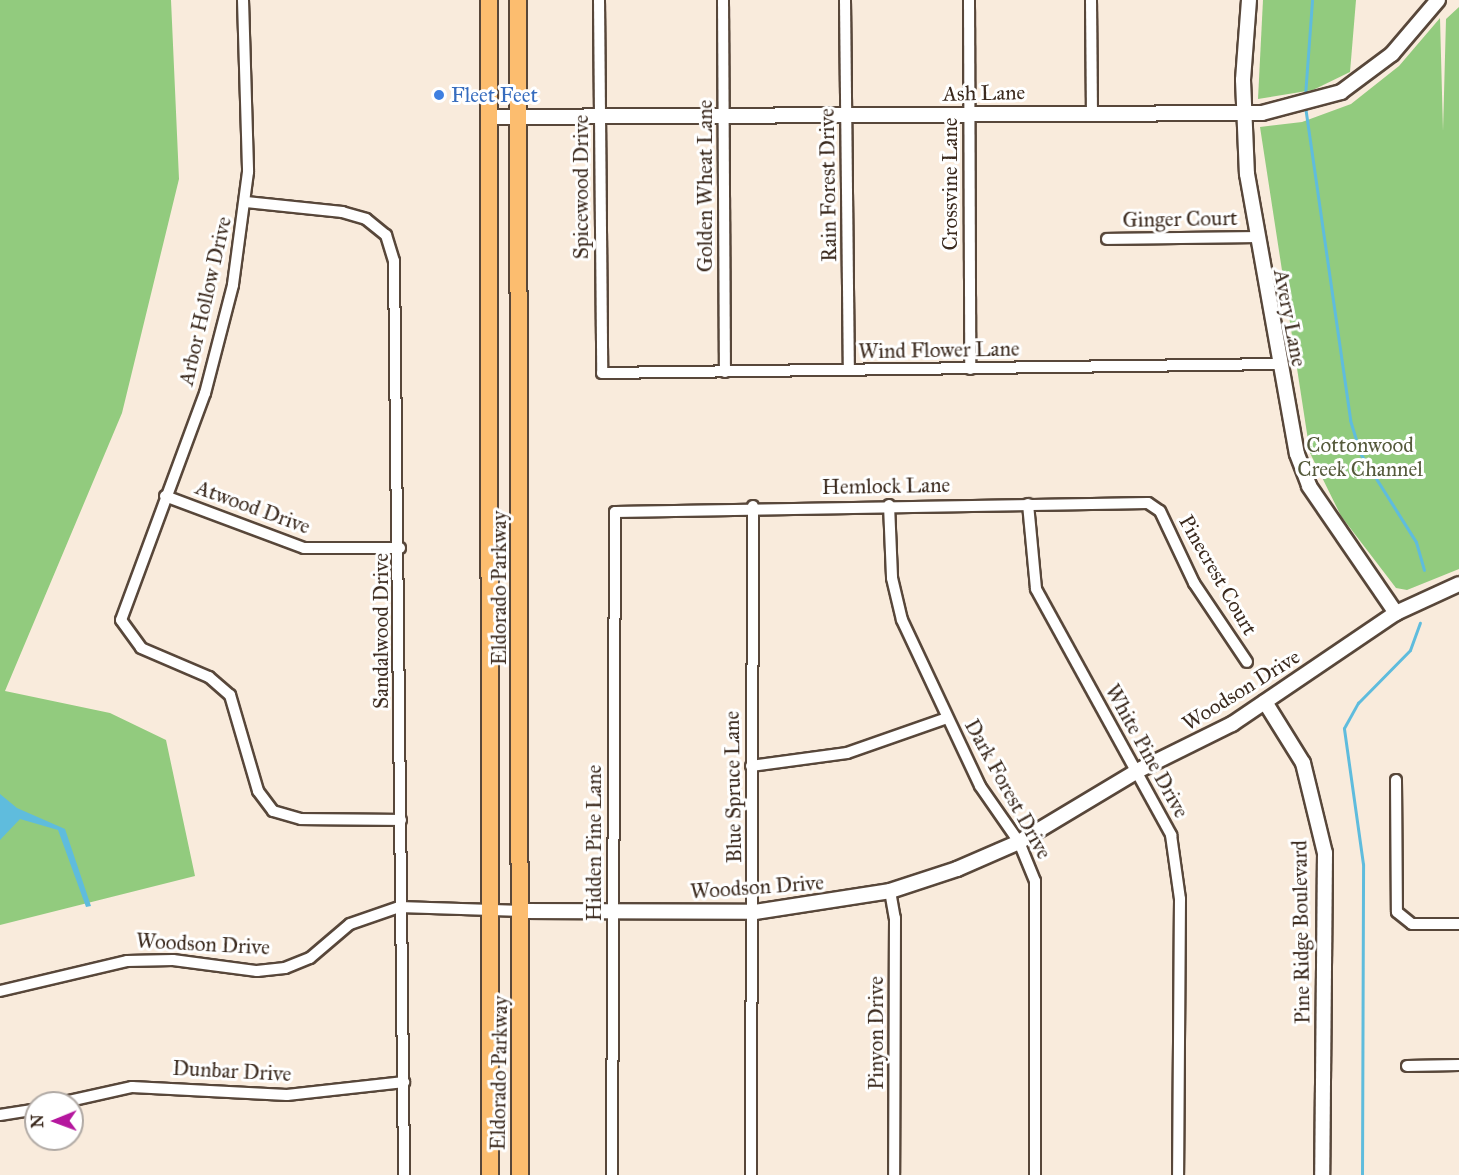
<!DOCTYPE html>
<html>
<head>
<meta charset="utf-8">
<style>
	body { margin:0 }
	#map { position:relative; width:1459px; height:1175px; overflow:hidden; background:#f9ebdc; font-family:"IM FELL Great Primer",serif }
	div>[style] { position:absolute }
	.green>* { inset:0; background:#92cb7e }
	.water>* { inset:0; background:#5fbcdd }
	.stream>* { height:3px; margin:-1.5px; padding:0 1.5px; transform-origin:1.5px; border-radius:1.5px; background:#5fbcdd }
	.roads { filter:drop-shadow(2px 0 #58473a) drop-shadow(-2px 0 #58473a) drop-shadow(0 2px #58473a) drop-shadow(0 -2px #58473a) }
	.minor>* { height:10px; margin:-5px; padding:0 5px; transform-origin:5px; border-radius:5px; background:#fff }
	.tertiary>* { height:14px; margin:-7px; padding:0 7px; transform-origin:7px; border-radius:7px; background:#fff }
	.primary>* { height:16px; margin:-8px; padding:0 8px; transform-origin:8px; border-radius:8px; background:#fcbd6f }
	.dots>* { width:16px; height:16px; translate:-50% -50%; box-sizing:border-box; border:3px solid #fff; border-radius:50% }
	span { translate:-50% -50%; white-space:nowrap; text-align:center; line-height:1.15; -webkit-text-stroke:6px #fff; paint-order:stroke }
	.street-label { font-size:21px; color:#3b2a1e }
	.shop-label { font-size:21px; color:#366cbe }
	.left { translate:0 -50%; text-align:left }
	.park-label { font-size:21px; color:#555a3b }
	.north { position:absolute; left:24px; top:1091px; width:60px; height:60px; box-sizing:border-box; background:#fff; border:2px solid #b1aaa5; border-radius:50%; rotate:269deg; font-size:16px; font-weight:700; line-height:24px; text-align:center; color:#3b2a1e }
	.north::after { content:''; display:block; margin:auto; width:21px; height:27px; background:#b5179e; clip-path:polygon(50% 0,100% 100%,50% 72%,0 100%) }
</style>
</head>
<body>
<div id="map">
	<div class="green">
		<div style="clip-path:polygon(0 0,171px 0,179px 179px,122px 413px,5px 691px,110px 713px,166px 740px,195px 876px,0 925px)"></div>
		<div style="clip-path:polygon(1263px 0,1356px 0,1350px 72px,1313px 90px,1258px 99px)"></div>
		<div style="clip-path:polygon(1459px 7px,1459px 569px,1407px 590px,1396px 588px,1341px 516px,1310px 453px,1260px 127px,1302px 122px,1351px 104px,1399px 66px,1440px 18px,1443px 131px,1446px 19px)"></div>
	</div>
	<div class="water">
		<div style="clip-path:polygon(0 794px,17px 808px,65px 829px,91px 906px,86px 907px,58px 830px,20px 819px,0 840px)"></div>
	</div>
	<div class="stream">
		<div style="left:1305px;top:96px;width:96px;rotate:-85.8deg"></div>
		<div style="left:1305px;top:106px;width:317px;rotate:81.8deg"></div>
		<div style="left:1350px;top:420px;width:34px;rotate:73deg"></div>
		<div style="left:1360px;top:453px;width:105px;rotate:57.8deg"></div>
		<div style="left:1416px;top:542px;width:29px;rotate:74deg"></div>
		<div style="left:1362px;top:1175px;width:311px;rotate:-89.8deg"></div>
		<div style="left:1363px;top:864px;width:137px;rotate:-98deg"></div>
		<div style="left:1344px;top:728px;width:29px;rotate:-61deg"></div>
		<div style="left:1358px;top:703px;width:74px;rotate:-45.5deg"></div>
		<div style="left:1410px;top:650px;width:29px;rotate:-70deg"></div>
	</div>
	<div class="roads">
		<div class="minor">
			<div style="left:243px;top:0;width:172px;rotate:88.3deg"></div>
			<div style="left:248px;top:172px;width:114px;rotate:97.6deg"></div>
			<div style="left:233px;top:285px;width:112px;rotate:104.5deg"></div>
			<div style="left:205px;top:393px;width:242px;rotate:110.3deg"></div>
			<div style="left:121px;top:620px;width:34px;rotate:54deg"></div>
			<div style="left:141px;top:648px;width:74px;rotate:23.1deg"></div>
			<div style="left:209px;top:677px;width:28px;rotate:41deg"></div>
			<div style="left:230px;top:695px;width:100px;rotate:73.7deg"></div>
			<div style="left:258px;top:791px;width:25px;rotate:53deg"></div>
			<div style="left:273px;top:811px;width:29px;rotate:16deg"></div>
			<div style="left:301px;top:819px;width:100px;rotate:0.6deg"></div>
			<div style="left:599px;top:0;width:373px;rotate:89.5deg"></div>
			<div style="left:602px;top:373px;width:675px;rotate:-0.76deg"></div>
			<div style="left:723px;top:0;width:372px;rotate:89.7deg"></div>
			<div style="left:845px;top:0;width:370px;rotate:89.4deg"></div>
			<div style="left:969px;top:0;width:369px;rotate:89.8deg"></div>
			<div style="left:1091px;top:0;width:112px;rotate:89.5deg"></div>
			<div style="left:246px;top:202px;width:97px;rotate:5.9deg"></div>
			<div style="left:342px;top:212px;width:25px;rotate:16deg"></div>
			<div style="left:366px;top:219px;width:26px;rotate:39deg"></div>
			<div style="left:386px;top:235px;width:27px;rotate:73deg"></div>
			<div style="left:394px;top:261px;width:914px;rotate:89.37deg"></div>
			<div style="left:1107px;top:239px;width:147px;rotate:-0.8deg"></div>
			<div style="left:165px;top:496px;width:148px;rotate:20.5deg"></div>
			<div style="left:304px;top:548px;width:96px"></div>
			<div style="left:1028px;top:504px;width:85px;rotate:84.6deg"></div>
			<div style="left:1036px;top:589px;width:281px;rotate:61.2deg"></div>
			<div style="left:1171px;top:835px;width:65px;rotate:82deg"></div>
			<div style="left:1180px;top:899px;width:276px;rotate:90.4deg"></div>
			<div style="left:889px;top:505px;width:73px;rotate:87.6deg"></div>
			<div style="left:892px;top:578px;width:43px;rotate:76.6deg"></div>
			<div style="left:902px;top:620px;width:183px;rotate:64.8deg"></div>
			<div style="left:980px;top:786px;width:68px;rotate:55.1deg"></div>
			<div style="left:1019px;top:842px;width:42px;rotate:67.7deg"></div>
			<div style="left:1035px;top:881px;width:294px;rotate:90deg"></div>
			<div style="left:751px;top:766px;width:97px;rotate:-7.7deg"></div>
			<div style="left:847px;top:753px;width:106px;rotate:-19.3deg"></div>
			<div style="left:1396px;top:780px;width:132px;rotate:89.6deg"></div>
			<div style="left:1397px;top:912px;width:19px;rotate:39deg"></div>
			<div style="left:1412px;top:924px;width:47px"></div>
			<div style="left:890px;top:891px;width:27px;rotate:80deg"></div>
			<div style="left:895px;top:918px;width:257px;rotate:90.2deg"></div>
			<div style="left:0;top:991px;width:130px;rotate:-13.3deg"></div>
			<div style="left:127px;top:961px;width:46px;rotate:-1.2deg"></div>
			<div style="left:173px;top:960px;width:85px;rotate:7.5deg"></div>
			<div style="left:257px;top:971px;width:28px;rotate:-6deg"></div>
			<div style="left:285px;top:968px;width:27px;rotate:-22deg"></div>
			<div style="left:310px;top:958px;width:52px;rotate:-40.4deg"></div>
			<div style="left:350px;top:924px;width:52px;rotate:-19.1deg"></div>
			<div style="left:399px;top:907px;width:124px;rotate:1.8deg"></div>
			<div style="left:1407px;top:1066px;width:52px;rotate:-1.1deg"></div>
			<div style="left:60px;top:1103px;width:74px;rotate:-12.5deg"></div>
			<div style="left:132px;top:1087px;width:155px;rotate:3deg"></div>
			<div style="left:287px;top:1095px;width:118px;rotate:-6.3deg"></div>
			<div style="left:0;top:1115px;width:36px;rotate:-9deg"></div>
			<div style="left:612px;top:1175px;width:663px;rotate:-89.74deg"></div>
			<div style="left:615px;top:512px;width:533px;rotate:-0.97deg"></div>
			<div style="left:1148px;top:503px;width:14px;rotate:34deg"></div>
			<div style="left:1160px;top:511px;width:80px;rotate:64.7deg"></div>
			<div style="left:1194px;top:583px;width:95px;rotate:56.1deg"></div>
			<div style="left:751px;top:1175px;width:669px;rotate:-89.83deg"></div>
		</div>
		<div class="tertiary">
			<div style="left:1249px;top:0;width:80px;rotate:94.3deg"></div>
			<div style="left:1243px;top:80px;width:94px;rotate:87.6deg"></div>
			<div style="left:1247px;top:174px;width:284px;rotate:79.9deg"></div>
			<div style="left:1297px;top:454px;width:34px;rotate:69deg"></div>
			<div style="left:1309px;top:486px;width:154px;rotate:55.6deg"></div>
			<div style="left:489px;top:117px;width:773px;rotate:-0.3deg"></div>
			<div style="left:1262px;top:113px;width:82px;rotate:-14.9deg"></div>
			<div style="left:1341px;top:92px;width:64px;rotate:-36.7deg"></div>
			<div style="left:1392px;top:54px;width:71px;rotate:-49.6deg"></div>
			<div style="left:1265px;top:702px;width:72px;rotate:58.1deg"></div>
			<div style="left:1303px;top:763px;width:93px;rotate:76.3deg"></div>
			<div style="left:1325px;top:853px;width:322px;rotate:90.5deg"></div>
			<div style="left:523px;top:911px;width:232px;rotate:0.2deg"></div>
			<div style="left:755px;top:912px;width:137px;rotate:-8.8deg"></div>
			<div style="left:890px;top:891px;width:71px;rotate:-18.2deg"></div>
			<div style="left:957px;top:869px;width:68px;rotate:-23.5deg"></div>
			<div style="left:1019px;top:842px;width:140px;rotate:-31deg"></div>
			<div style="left:1139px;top:770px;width:104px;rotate:-26.3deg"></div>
			<div style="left:1232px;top:724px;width:198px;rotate:-34.1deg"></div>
			<div style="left:1396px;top:613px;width:69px;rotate:-24.7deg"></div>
		</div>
		<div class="primary">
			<div style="left:489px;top:0;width:1175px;rotate:89.95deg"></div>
			<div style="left:518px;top:0;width:1175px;rotate:89.9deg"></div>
		</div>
	</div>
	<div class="dots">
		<div style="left:439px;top:95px;background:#3f7fe0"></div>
	</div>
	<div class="street-label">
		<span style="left:984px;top:93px;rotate:-1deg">Ash Lane</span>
		<span style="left:950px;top:184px;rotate:-90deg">Crossvine Lane</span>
		<span style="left:828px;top:185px;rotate:-91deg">Rain Forest Drive</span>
		<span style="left:705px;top:186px;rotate:-90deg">Golden Wheat Lane</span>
		<span style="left:581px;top:187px;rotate:-90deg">Spicewood Drive</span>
		<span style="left:1180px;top:219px;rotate:-1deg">Ginger Court</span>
		<span style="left:205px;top:301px;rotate:-77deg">Arbor Hollow Drive</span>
		<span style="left:1290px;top:318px;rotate:79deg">Avery Lane</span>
		<span style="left:939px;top:350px;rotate:-1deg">Wind Flower Lane</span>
		<span style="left:886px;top:486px;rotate:-1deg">Hemlock Lane</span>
		<span style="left:253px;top:507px;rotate:20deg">Atwood Drive</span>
		<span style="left:1218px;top:575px;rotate:60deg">Pinecrest Court</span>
		<span style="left:499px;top:588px;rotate:-90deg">Eldorado Parkway</span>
		<span style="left:381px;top:631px;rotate:-90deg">Sandalwood Drive</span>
		<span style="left:1241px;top:690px;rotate:-32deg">Woodson Drive</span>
		<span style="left:1147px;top:751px;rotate:61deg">White Pine Drive</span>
		<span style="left:733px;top:787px;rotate:-91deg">Blue Spruce Lane</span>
		<span style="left:1008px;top:789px;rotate:61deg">Dark Forest Drive</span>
		<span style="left:594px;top:843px;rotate:-90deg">Hidden Pine Lane</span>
		<span style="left:757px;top:887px;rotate:-4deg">Woodson Drive</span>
		<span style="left:1301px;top:932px;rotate:-91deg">Pine Ridge Boulevard</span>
		<span style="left:203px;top:944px;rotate:3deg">Woodson Drive</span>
		<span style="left:876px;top:1033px;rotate:-90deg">Pinyon Drive</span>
		<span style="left:232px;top:1071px;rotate:3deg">Dunbar Drive</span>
		<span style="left:499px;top:1073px;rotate:-89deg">Eldorado Parkway</span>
	</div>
	<div class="shop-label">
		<span class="left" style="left:451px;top:95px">Fleet Feet</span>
	</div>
	<div class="park-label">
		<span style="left:1360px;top:457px">Cottonwood<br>Creek Channel</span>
	</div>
	<div class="north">N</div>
</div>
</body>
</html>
